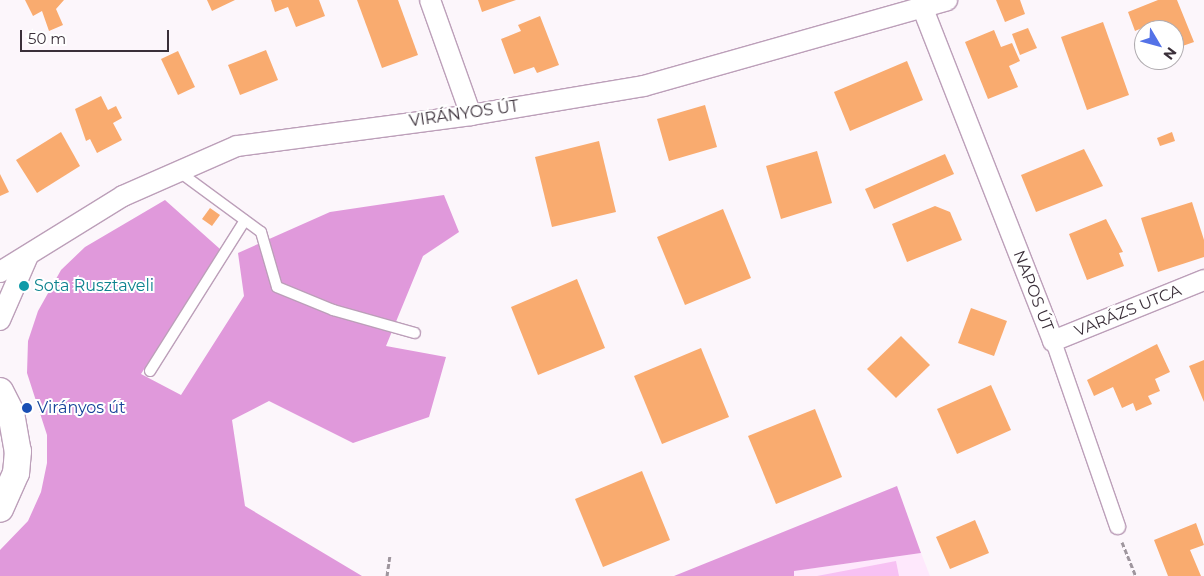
<!DOCTYPE html>
<html>
<head>
<meta charset="utf-8">
<style>
	body { margin:0 }
	#map { position:relative; width:1204px; height:576px; overflow:hidden; background:#fcf6fb; font-family:Montserrat,sans-serif }
	div>[style] { position:absolute }
	.built>* { inset:0; background:#fee8fc }
	.green>* { inset:0; background:#f7c1f3 }
	.forest>* { inset:0; background:#e099db }
	.building>* { inset:0; background:#f9ab6f }
	.path>* { height:3px; margin-top:-1.5px; transform-origin:0; background:repeating-linear-gradient(90deg,#9f969e 0 5px,transparent 0 7.5px) }
	.roads { filter:drop-shadow(1px 0 #bc9fb9) drop-shadow(-1px 0 #bc9fb9) drop-shadow(0 1px #bc9fb9) drop-shadow(0 -1px #bc9fb9) }
	.service>* { height:10px; margin:-5px; padding:0 5px; transform-origin:5px; border-radius:5px; background:#fff }
	.pedestrian>* { height:15px; margin:-7.5px; padding:0 7.5px; transform-origin:7.5px; border-radius:7.5px; background:#fff }
	.minor>* { height:20px; margin:-10px; padding:0 10px; transform-origin:10px; border-radius:10px; background:#fff }
	.tertiary>* { height:26px; margin:-13px; padding:0 13px; transform-origin:13px; border-radius:13px; background:#fff }
	.dots>* { width:14px; height:14px; translate:-50% -50%; box-sizing:border-box; border:2px solid #fff; border-radius:50% }
	span { translate:-50% -50%; white-space:nowrap; text-align:center; line-height:1.15; -webkit-text-stroke:4px #fff; paint-order:stroke }
	.street-label { font-size:16px; color:#3a2f39 }
	.culture-label { font-size:16px; color:#0d838f }
	.left { translate:0 -50%; text-align:left }
	.transit-label { font-size:16px; color:#164399 }
	.north { position:absolute; left:1134px; top:20px; width:50px; height:50px; box-sizing:border-box; background:#fff; border:1px solid #b0acb0; border-radius:50%; rotate:127deg; font-size:14px; font-weight:700; line-height:20px; text-align:center; color:#3a2f39 }
	.north::after { content:''; display:block; margin:auto; width:18px; height:22px; background:#5472e7; clip-path:polygon(50% 0,100% 100%,50% 72%,0 100%) }
	.scale { position:absolute; left:20px; top:30px; width:149px; height:22px; box-sizing:border-box; border:2px solid #3a2f39; border-top:0; padding-left:6px; font-size:15px; line-height:18px; white-space:nowrap; color:#3a2f39; -webkit-text-stroke:4px #fff; paint-order:stroke }
</style>
</head>
<body>
<div id="map">
	<div class="built">
		<div style="clip-path:polygon(921px 553px,930px 576px,794px 576px,793px 571px)"></div>
	</div>
	<div class="green">
		<div style="clip-path:polygon(896px 561px,899px 576px,817px 576px)"></div>
	</div>
	<div class="forest">
		<div style="clip-path:polygon(444px 195px,459px 232px,423px 256px,386px 346px,446px 357px,429px 417px,353px 443px,269px 401px,232px 420px,245px 506px,362px 576px,0 576px,0 550px,28px 521px,41px 492px,47px 463px,47px 435px,27px 373px,28px 341px,38px 311px,61px 270px,85px 247px,165px 200px,220px 249px,141px 374px,181px 395px,244px 296px,238px 253px,330px 212px)"></div>
		<div style="clip-path:polygon(897px 486px,921px 553px,794px 571px,794px 576px,674px 576px)"></div>
	</div>
	<div class="building">
		<div style="clip-path:polygon(25px 0,64px 0,56px 9px,63px 25px,49px 31px,42px 11px,33px 16px)"></div>
		<div style="clip-path:polygon(207px 0,235px 0,212px 11px)"></div>
		<div style="clip-path:polygon(271px 0,319px 0,325px 16px,296px 27px,288px 7px,275px 12px)"></div>
		<div style="clip-path:polygon(357px 0,398px 0,418px 55px,382px 68px)"></div>
		<div style="clip-path:polygon(478px 0,516px 0,482px 12px)"></div>
		<div style="clip-path:polygon(996px 0,1020px 0,1025px 14px,1005px 22px)"></div>
		<div style="clip-path:polygon(1158px 0,1177px 0,1194px 42px,1174px 49px,1174px 30px,1144px 30px,1144px 34px,1142px 28px,1135px 31px,1128px 12px)"></div>
		<div style="clip-path:polygon(540px 16px,559px 65px,537px 73px,534px 67px,514px 74px,501px 39px,521px 31px,518px 25px)"></div>
		<div style="clip-path:polygon(1103px 22px,1129px 95px,1087px 110px,1061px 37px)"></div>
		<div style="clip-path:polygon(1028px 28px,1037px 48px,1020px 55px,1012px 34px)"></div>
		<div style="clip-path:polygon(994px 30px,1001px 47px,1012px 43px,1020px 61px,1009px 66px,1018px 87px,988px 99px,965px 42px)"></div>
		<div style="clip-path:polygon(266px 50px,278px 80px,240px 95px,228px 65px)"></div>
		<div style="clip-path:polygon(178px 51px,195px 87px,178px 95px,161px 59px)"></div>
		<div style="clip-path:polygon(907px 61px,923px 100px,850px 131px,834px 92px)"></div>
		<div style="clip-path:polygon(101px 96px,108px 110px,116px 106px,122px 118px,113px 123px,122px 140px,97px 153px,90px 139px,86px 141px,75px 109px)"></div>
		<div style="clip-path:polygon(705px 105px,717px 147px,669px 161px,657px 119px)"></div>
		<div style="clip-path:polygon(61px 132px,80px 166px,37px 193px,16px 160px)"></div>
		<div style="clip-path:polygon(1172px 132px,1175px 141px,1160px 146px,1157px 138px)"></div>
		<div style="clip-path:polygon(599px 141px,616px 212px,552px 227px,535px 157px)"></div>
		<div style="clip-path:polygon(1084px 149px,1103px 186px,1036px 212px,1021px 175px)"></div>
		<div style="clip-path:polygon(817px 151px,832px 203px,781px 219px,766px 166px)"></div>
		<div style="clip-path:polygon(945px 154px,954px 174px,874px 209px,865px 189px)"></div>
		<div style="clip-path:polygon(0 174px,9px 192px,0 196px)"></div>
		<div style="clip-path:polygon(1192px 202px,1204px 240px,1204px 257px,1158px 272px,1141px 218px)"></div>
		<div style="clip-path:polygon(935px 206px,950px 212px,962px 240px,907px 262px,892px 224px)"></div>
		<div style="clip-path:polygon(210px 208px,220px 215px,212px 226px,202px 219px)"></div>
		<div style="clip-path:polygon(723px 209px,751px 278px,685px 305px,657px 237px)"></div>
		<div style="clip-path:polygon(1106px 219px,1123px 252px,1119px 253px,1124px 266px,1087px 280px,1069px 234px)"></div>
		<div style="clip-path:polygon(577px 279px,605px 348px,538px 375px,511px 307px)"></div>
		<div style="clip-path:polygon(971px 308px,1007px 321px,994px 356px,958px 343px)"></div>
		<div style="clip-path:polygon(901px 336px,930px 365px,896px 398px,867px 369px)"></div>
		<div style="clip-path:polygon(1157px 344px,1170px 372px,1155px 379px,1160px 391px,1148px 396px,1152px 404px,1136px 411px,1133px 403px,1122px 408px,1113px 387px,1094px 396px,1087px 380px)"></div>
		<div style="clip-path:polygon(701px 348px,729px 417px,662px 444px,634px 376px)"></div>
		<div style="clip-path:polygon(1204px 360px,1204px 402px,1189px 366px)"></div>
		<div style="clip-path:polygon(991px 385px,1011px 430px,957px 454px,937px 409px)"></div>
		<div style="clip-path:polygon(815px 409px,842px 477px,776px 504px,748px 436px)"></div>
		<div style="clip-path:polygon(642px 471px,670px 540px,603px 567px,575px 499px)"></div>
		<div style="clip-path:polygon(975px 520px,989px 553px,950px 569px,936px 537px)"></div>
		<div style="clip-path:polygon(1196px 523px,1204px 545px,1190px 550px,1201px 576px,1168px 576px,1154px 540px)"></div>
	</div>
	<div class="path">
		<div style="left:1122px;top:542px;width:37px;rotate:68deg"></div>
		<div style="left:387px;top:576px;width:22px;rotate:-82deg"></div>
	</div>
	<div class="roads">
		<div class="service">
			<div style="left:178px;top:171px;width:103px;rotate:36.3deg"></div>
			<div style="left:261px;top:232px;width:57px;rotate:73.8deg"></div>
			<div style="left:277px;top:287px;width:61px;rotate:22.3deg"></div>
			<div style="left:333px;top:310px;width:85px;rotate:15.7deg"></div>
			<div style="left:150px;top:371px;width:178px;rotate:-57.8deg"></div>
		</div>
		<div class="pedestrian">
			<div style="left:1053px;top:341px;width:196px;rotate:70.9deg"></div>
		</div>
		<div class="minor">
			<div style="left:430px;top:0;width:122px;rotate:70.4deg"></div>
			<div style="left:923px;top:9px;width:357px;rotate:68.6deg"></div>
			<div style="left:1053px;top:341px;width:163px;rotate:-22deg"></div>
			<div style="left:0;top:272px;width:145px;rotate:-31.7deg"></div>
			<div style="left:123px;top:196px;width:124px;rotate:-23.7deg"></div>
			<div style="left:237px;top:146px;width:236px;rotate:-7.5deg"></div>
			<div style="left:471px;top:115px;width:175px;rotate:-9.5deg"></div>
			<div style="left:644px;top:86px;width:315px;rotate:-15.8deg"></div>
			<div style="left:0;top:320px;width:70px;rotate:-66.4deg"></div>
		</div>
		<div class="tertiary">
			<div style="left:0;top:391px;width:25px;rotate:63deg"></div>
			<div style="left:11px;top:413px;width:39px;rotate:80deg"></div>
			<div style="left:18px;top:451px;width:22px;rotate:95deg"></div>
			<div style="left:16px;top:473px;width:39px;rotate:114deg"></div>
		</div>
	</div>
	<div class="dots">
		<div style="left:24px;top:286px;background:#0f9aa8"></div>
		<div style="left:27px;top:408px;background:#1a4fb4"></div>
	</div>
	<div class="street-label">
		<span style="left:464px;top:114px;rotate:-8deg">VIRÁNYOS ÚT</span>
		<span style="left:1033px;top:291px;rotate:69deg">NAPOS ÚT</span>
		<span style="left:1128px;top:311px;rotate:-22deg">VARÁZS UTCA</span>
	</div>
	<div class="culture-label">
		<span class="left" style="left:34px;top:286px">Sota Rusztaveli</span>
	</div>
	<div class="transit-label">
		<span class="left" style="left:37px;top:408px">Virányos út</span>
	</div>
	<div class="north">N</div>
	<div class="scale">50 m</div>
</div>
</body>
</html>
